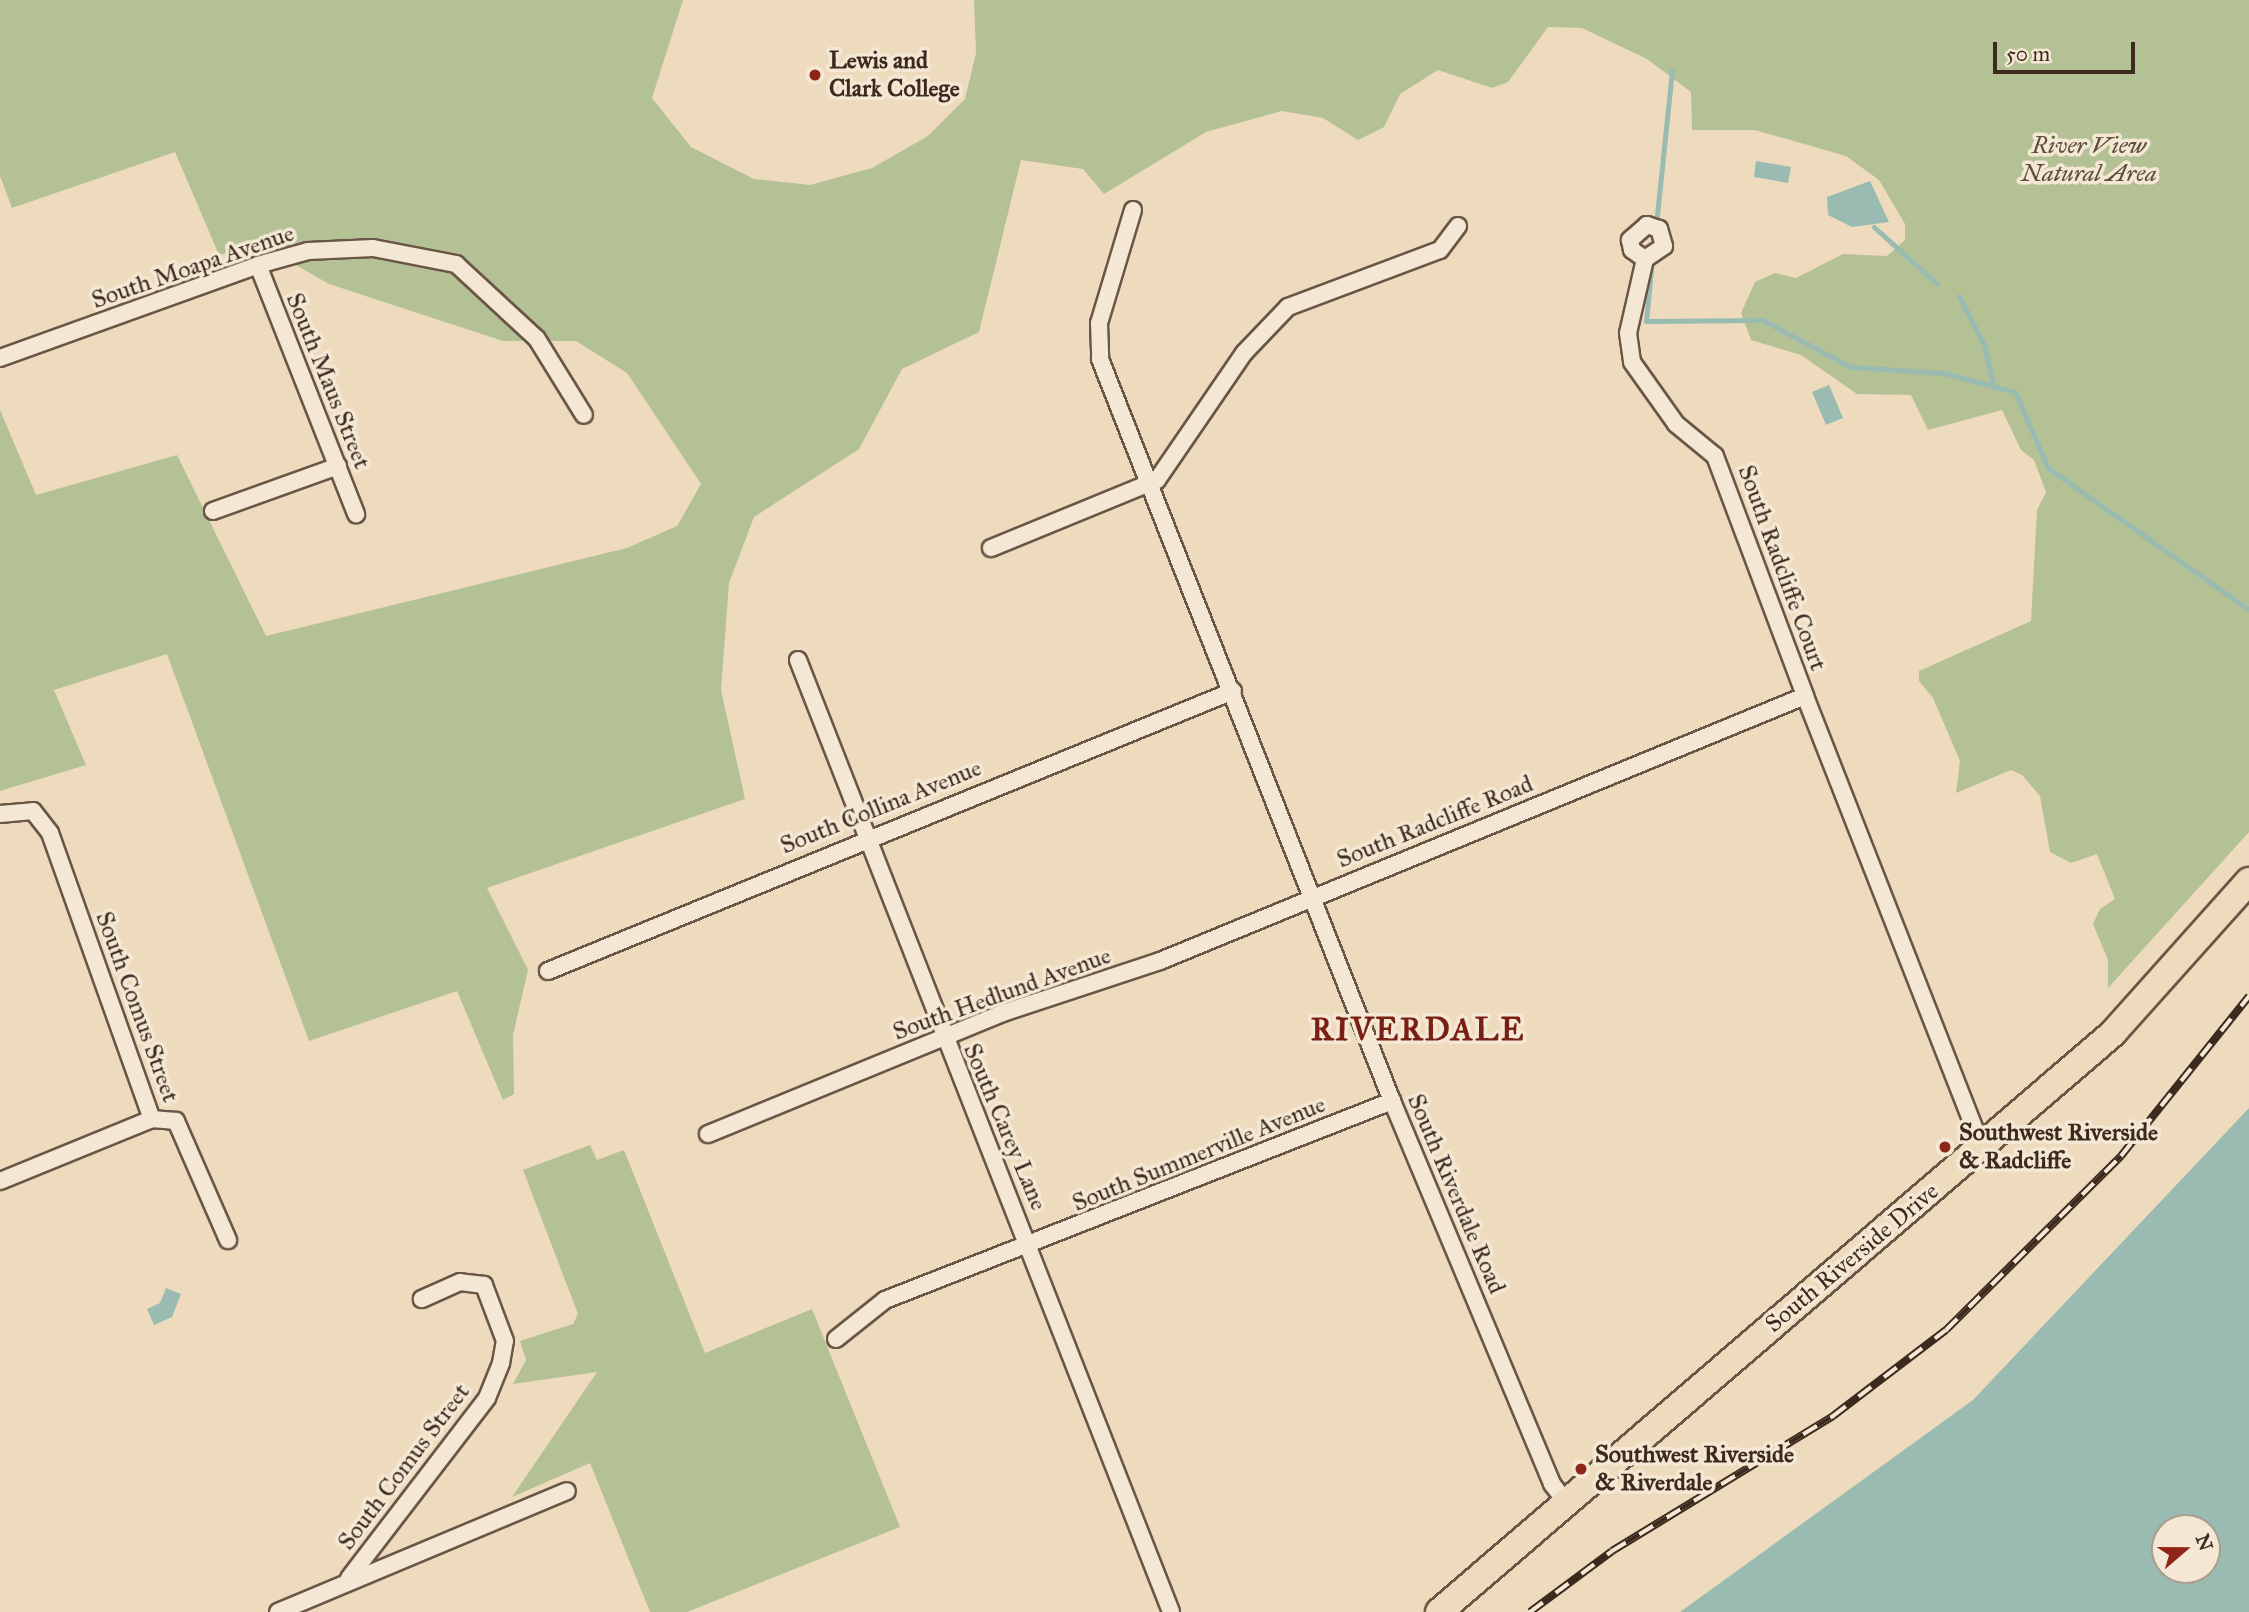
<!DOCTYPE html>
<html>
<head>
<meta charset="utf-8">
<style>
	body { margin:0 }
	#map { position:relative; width:2249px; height:1612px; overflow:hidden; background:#eedbbd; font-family:"IM FELL Great Primer",serif }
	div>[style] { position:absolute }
	.green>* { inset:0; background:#b4c194 }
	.water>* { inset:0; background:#99bbb2 }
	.stream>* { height:5px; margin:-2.5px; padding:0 2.5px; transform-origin:2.5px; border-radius:2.5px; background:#99bbb2 }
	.roads { filter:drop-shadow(2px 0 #695646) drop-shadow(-2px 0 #695646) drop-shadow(0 2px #695646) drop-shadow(0 -2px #695646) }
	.street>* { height:16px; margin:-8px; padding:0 8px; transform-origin:8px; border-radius:8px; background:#f4e8d4 }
	.primary>* { height:26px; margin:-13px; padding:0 13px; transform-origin:13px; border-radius:13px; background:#eedbbd }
	.rail>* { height:8px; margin-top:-4px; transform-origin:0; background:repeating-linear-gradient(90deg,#f4e8d4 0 16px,#3d2a1f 0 32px); box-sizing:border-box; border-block:2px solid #3d2a1f }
	.dots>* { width:19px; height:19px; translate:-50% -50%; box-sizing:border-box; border:4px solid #f4e8d4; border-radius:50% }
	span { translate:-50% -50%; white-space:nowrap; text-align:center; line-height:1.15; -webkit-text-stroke:7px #f4e8d4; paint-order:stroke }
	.poi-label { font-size:24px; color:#3d2a1f; font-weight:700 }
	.left { translate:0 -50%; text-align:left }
	.park-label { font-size:24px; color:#5b503c; font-style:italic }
	.street-label { font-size:24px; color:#3d2a1f }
	.district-label { font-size:32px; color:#7a1f14; font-weight:700; letter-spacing:2px }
	.north { position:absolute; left:2151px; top:1514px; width:70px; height:70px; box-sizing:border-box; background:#f4e8d4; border:2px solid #ab9c8c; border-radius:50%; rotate:70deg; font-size:19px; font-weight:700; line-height:28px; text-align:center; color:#3d2a1f }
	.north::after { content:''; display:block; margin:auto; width:24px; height:32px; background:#8f2418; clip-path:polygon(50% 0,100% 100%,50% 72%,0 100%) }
	.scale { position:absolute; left:1993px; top:42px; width:142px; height:32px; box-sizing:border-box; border:4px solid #3d2a1f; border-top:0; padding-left:9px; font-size:21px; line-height:24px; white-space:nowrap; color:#3d2a1f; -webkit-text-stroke:5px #f4e8d4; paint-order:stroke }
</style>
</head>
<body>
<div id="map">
	<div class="green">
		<div style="clip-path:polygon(0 0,683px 0,652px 98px,691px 147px,754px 179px,810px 185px,872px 168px,928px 136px,965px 99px,976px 53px,974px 0,2249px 0,2249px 832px,2108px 988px,2108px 960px,2093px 924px,2100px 909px,2115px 899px,2097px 854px,2071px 863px,2050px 852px,2040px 796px,2022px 775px,2011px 770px,1956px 793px,1960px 761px,1933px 698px,1919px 681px,1919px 671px,2031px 621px,2037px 510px,2046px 492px,2034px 460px,2021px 450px,2002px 410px,1928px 430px,1911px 395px,1857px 394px,1801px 355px,1751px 340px,1741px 313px,1755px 282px,1775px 273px,1796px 278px,1843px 254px,1887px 256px,1905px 240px,1905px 224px,1879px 180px,1846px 156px,1755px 130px,1692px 130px,1691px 92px,1647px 59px,1582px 28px,1548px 27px,1508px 82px,1492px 88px,1438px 70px,1400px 94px,1384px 127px,1358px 140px,1323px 118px,1282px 111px,1206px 132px,1104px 194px,1083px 169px,1021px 160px,979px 332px,902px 369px,859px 449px,754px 517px,729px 583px,721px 690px,745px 799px,487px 888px,528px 970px,513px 1035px,514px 1094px,503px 1100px,457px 991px,309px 1041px,167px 654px,54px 690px,86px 765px,0 791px,0 410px,36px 495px,177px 455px,266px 636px,627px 548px,677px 526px,701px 484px,627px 373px,576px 341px,503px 341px,329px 284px,261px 245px,219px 255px,175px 152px,12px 208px,0 176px)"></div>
		<div style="clip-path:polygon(590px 1145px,597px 1160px,624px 1150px,705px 1353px,812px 1309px,900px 1527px,687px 1612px,650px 1612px,590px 1463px,512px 1497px,597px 1372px,513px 1384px,526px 1360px,520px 1341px,573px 1324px,578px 1314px,523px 1170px)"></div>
	</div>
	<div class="water">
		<div style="clip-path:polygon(1756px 161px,1791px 167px,1788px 183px,1754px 177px)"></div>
		<div style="clip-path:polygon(1870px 181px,1889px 222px,1852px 227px,1828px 215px,1827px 197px)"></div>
		<div style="clip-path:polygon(1829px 385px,1843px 418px,1826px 425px,1812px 392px)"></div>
		<div style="clip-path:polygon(evenodd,2249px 1108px,2249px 1612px,1680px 1612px,1973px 1400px,2249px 1108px,2165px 1528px,2207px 1528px,2207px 1570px,2165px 1570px,2165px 1528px)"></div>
		<div style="clip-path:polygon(166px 1288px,181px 1294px,172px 1317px,154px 1325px,147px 1309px,160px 1303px)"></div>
	</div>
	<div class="stream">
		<div style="left:1656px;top:225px;width:155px;rotate:-84.1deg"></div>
		<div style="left:1874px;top:227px;width:85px;rotate:42.1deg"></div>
		<div style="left:1652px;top:259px;width:62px;rotate:95.5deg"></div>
		<div style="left:1646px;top:321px;width:116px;rotate:-0.5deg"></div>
		<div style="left:1762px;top:320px;width:101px;rotate:27.8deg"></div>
		<div style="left:1851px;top:367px;width:93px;rotate:3.7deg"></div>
		<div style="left:1944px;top:373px;width:73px;rotate:15deg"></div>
		<div style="left:2015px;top:392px;width:83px;rotate:66.5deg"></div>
		<div style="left:2048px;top:468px;width:246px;rotate:35.2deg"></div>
		<div style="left:1959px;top:296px;width:55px;rotate:63deg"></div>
		<div style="left:1984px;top:345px;width:44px;rotate:76.9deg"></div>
	</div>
	<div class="roads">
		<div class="street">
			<div style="left:1133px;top:210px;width:118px;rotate:106.7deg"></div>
			<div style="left:1099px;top:323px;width:36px;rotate:88deg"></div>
			<div style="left:1100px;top:359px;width:797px;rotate:68.52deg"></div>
			<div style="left:1392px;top:1101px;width:415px;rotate:67.3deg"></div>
			<div style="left:1552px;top:1484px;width:24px;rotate:52deg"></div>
			<div style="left:1645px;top:259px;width:23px;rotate:-34deg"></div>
			<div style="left:1664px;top:246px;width:18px;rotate:-106deg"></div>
			<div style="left:1659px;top:229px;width:13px;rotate:-162deg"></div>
			<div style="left:1647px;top:225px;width:23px;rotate:139deg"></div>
			<div style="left:1630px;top:240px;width:10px;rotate:79deg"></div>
			<div style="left:1632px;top:250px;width:16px;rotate:35deg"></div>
			<div style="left:1645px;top:259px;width:76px;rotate:102.9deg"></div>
			<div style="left:1628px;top:333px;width:29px;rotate:82deg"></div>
			<div style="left:1632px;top:362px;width:76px;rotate:54.6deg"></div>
			<div style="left:1676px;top:424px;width:50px;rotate:39.4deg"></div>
			<div style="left:1715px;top:456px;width:256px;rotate:69.4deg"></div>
			<div style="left:258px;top:265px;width:268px;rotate:68.5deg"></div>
			<div style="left:0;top:358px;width:274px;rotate:-19.8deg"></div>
			<div style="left:258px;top:265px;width:52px;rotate:-15.6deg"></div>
			<div style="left:308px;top:251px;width:65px;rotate:-2.6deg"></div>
			<div style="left:373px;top:248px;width:85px;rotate:10.9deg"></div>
			<div style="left:456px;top:264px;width:110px;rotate:42.8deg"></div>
			<div style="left:537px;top:339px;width:89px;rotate:58.3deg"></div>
			<div style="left:213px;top:511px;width:133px;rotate:-19.8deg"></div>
			<div style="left:991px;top:548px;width:179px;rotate:-22.3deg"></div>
			<div style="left:1157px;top:480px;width:154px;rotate:-55.6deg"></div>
			<div style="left:1244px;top:353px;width:64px;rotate:-46.3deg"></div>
			<div style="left:1288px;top:307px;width:162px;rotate:-20.6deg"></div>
			<div style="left:1440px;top:250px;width:30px;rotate:-53deg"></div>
			<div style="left:798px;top:660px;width:1022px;rotate:68.6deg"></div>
			<div style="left:0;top:814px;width:33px;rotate:-5deg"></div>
			<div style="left:33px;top:811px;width:28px;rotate:52deg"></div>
			<div style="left:50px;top:833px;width:304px;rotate:70.4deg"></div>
			<div style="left:548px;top:971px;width:740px;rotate:-22.23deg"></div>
			<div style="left:152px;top:1119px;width:24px;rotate:5deg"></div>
			<div style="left:176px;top:1121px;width:130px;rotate:66.4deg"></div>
			<div style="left:708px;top:1134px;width:319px;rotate:-22.3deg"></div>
			<div style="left:1003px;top:1013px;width:165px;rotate:-18.3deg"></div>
			<div style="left:1160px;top:961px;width:697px;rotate:-22.34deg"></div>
			<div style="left:1805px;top:696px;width:483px;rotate:68.6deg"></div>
			<div style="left:0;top:1181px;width:164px;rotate:-22.2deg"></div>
			<div style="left:836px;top:1339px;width:63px;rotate:-38.5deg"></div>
			<div style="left:885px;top:1300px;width:545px;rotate:-21.43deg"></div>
			<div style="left:349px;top:1578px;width:227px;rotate:-52.5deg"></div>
			<div style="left:487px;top:1398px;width:38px;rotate:-68deg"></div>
			<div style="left:501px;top:1363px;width:22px;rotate:-80deg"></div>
			<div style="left:505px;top:1341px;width:60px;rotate:-110.6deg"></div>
			<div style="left:484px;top:1285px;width:24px;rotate:-173deg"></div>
			<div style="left:460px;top:1282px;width:42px;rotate:155.9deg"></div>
			<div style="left:278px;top:1612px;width:313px;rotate:-22.7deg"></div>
		</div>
		<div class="primary">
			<div style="left:1439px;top:1612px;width:889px;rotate:-40.66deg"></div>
			<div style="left:2113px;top:1033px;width:204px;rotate:-48.2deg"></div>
		</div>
	</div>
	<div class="rail">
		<div style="left:1530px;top:1612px;width:102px;rotate:-36.6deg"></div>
		<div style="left:1612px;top:1551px;width:259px;rotate:-31.4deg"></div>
		<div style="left:1833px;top:1416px;width:142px;rotate:-37.3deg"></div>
		<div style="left:1946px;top:1330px;width:247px;rotate:-44.8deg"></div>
		<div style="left:2121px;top:1156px;width:205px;rotate:-51.3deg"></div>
	</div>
	<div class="dots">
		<div style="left:815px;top:75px;background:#8f2418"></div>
		<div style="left:1945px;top:1147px;background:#8f2418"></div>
		<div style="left:1581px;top:1469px;background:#8f2418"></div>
	</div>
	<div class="poi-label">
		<span class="left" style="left:829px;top:75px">Lewis and<br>Clark College</span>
		<span class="left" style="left:1959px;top:1147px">Southwest Riverside<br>&amp; Radcliffe</span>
		<span class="left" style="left:1595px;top:1469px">Southwest Riverside<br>&amp; Riverdale</span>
	</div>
	<div class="park-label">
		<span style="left:2089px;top:160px">River View<br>Natural Area</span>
	</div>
	<div class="street-label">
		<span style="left:193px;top:267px;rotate:-19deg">South Moapa Avenue</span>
		<span style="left:328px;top:381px;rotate:68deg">South Maus Street</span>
		<span style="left:1782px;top:568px;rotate:70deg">South Radcliffe Court</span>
		<span style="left:881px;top:807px;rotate:-22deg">South Collina Avenue</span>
		<span style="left:1435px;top:822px;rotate:-22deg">South Radcliffe Road</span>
		<span style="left:1002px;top:994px;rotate:-20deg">South Hedlund Avenue</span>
		<span style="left:137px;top:1007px;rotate:70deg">South Comus Street</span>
		<span style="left:1005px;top:1127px;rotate:67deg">South Carey Lane</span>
		<span style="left:1199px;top:1154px;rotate:-22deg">South Summerville Avenue</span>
		<span style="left:1456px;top:1194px;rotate:67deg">South Riverdale Road</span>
		<span style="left:1852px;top:1258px;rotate:-40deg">South Riverside Drive</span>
		<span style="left:404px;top:1467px;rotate:-53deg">South Comus Street</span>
	</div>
	<div class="district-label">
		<span style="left:1418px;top:1030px">RIVERDALE</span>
	</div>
	<div class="north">N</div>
	<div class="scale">50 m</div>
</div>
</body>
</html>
